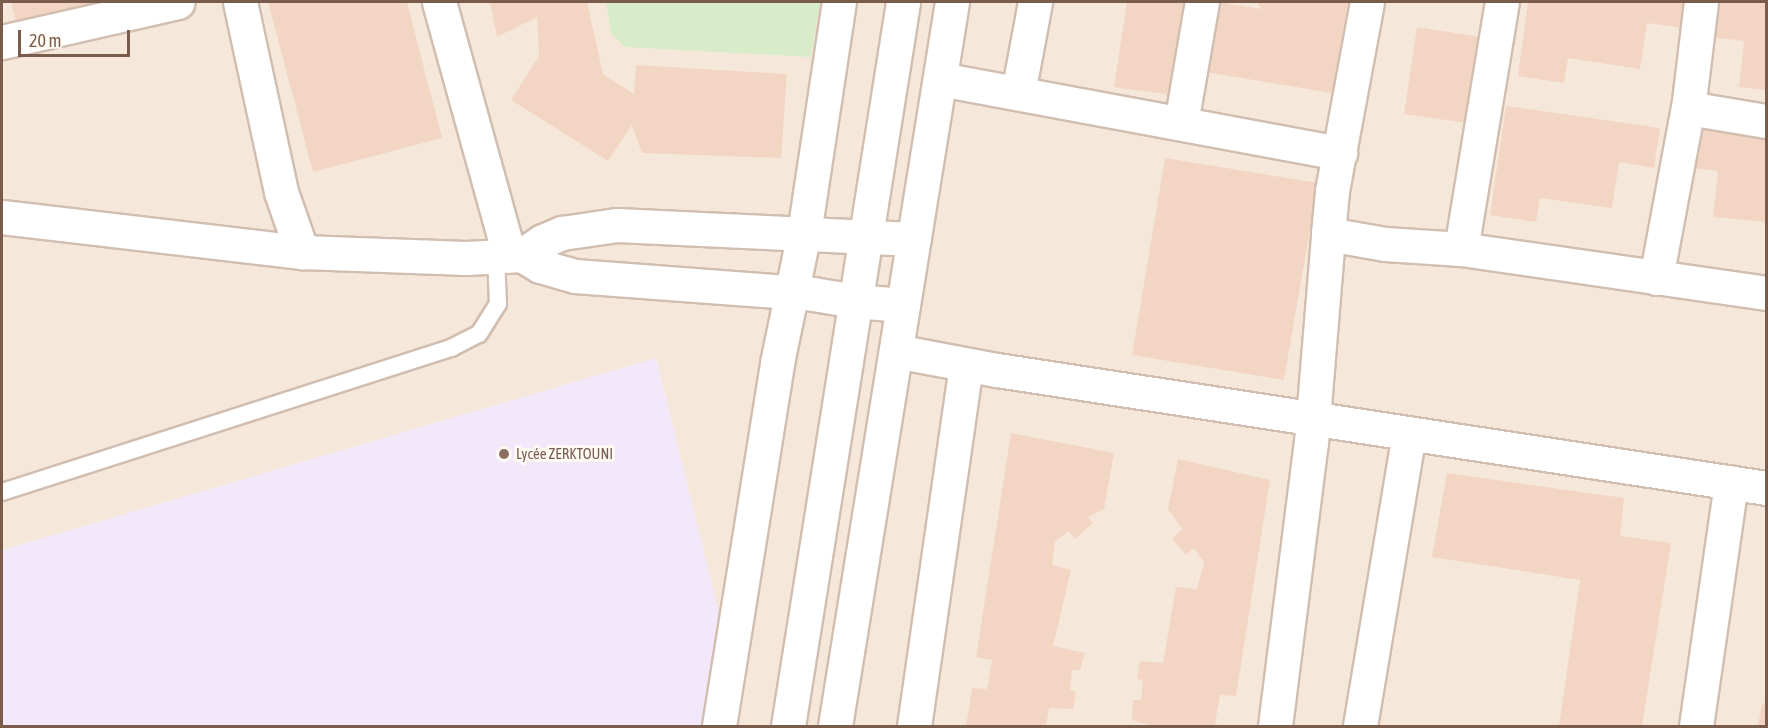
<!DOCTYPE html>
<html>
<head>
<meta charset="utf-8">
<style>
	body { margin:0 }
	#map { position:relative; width:1768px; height:728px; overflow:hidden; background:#fdf6ec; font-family:"Asap Condensed",sans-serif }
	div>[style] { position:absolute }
	.residential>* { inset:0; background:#f5e8da }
	.education>* { inset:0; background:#f3e8fa }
	.green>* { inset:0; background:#d8ecc9 }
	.building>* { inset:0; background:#f3d5c3 }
	.roads { filter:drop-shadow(2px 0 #d1beb0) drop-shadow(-2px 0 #d1beb0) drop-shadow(0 2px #d1beb0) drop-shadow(0 -2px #d1beb0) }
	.service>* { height:16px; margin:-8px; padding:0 8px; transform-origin:8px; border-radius:8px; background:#fff }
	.minor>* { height:33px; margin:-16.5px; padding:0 16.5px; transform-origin:16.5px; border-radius:16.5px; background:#fff }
	.tertiary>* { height:33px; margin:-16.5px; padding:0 16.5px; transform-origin:16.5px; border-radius:16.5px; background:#fff }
	.secondary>* { height:33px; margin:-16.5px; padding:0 16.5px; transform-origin:16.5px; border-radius:16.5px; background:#fff }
	.dots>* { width:16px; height:16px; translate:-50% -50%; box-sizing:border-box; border:3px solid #fffaf3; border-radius:50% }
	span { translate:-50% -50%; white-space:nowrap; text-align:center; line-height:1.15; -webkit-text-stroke:6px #fffaf3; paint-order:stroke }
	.education-label { font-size:15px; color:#785e54 }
	.left { translate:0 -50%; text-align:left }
	.frame { position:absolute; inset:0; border:3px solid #7a5c4d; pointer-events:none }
	.scale { position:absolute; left:18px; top:30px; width:112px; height:27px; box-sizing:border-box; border:3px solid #7a5c4d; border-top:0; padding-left:8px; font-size:18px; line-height:21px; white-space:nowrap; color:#7a5c4d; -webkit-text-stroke:4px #fffaf3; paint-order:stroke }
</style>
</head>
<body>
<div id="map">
	<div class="residential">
		<div style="clip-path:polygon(2px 2px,1766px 2px,1766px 726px,2px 726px)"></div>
	</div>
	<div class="education">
		<div style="clip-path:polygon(656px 358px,723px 629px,707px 726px,2px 726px,2px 550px)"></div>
	</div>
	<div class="green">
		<div style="clip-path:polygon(606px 2px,820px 2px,811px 57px,625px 47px,611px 33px)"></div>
	</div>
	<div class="building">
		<div style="clip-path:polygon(11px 2px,108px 2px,17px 25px)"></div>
		<div style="clip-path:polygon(268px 2px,407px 2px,442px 138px,313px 172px)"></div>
		<div style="clip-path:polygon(490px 2px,587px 2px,603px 74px,634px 94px,636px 65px,787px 74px,781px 158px,642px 153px,632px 125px,608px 161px,511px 100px,539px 56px,537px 17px,497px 37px)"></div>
		<div style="clip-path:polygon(1127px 2px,1186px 2px,1173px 95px,1114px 87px)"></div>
		<div style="clip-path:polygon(1218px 2px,1261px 9px,1257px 2px,1348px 2px,1332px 93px,1205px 72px)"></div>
		<div style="clip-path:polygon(1528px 2px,1686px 2px,1682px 28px,1647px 23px,1640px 69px,1568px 58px,1564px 83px,1518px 76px)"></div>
		<div style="clip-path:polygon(1713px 2px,1766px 3px,1766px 90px,1739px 87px,1744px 41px,1709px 37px)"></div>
		<div style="clip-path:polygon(1417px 27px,1487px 38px,1474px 124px,1404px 114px)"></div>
		<div style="clip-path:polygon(1506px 106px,1660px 128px,1654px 168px,1619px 162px,1612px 208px,1540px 198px,1536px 222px,1490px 215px)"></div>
		<div style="clip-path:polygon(1687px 127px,1766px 135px,1766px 222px,1713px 217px,1718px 171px,1683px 167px)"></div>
		<div style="clip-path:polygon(1165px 158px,1318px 183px,1284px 380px,1132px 355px)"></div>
		<div style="clip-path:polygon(1011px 433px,1114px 453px,1104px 509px,1088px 517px,1093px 523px,1075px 539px,1069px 531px,1055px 541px,1052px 565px,1071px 570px,1053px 646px,1085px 653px,1080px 670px,1072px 670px,1070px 690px,1076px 692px,1073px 709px,1049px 708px,1046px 726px,966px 726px,972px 688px,987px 689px,992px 660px,976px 657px)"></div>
		<div style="clip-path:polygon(1178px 459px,1270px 480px,1236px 696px,1220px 695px,1215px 724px,1223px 726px,1153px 726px,1132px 720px,1133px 700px,1141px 700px,1143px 680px,1137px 679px,1140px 661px,1163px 663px,1176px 587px,1197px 589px,1204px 562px,1194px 548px,1186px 555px,1172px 539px,1182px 529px,1168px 509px)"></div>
		<div style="clip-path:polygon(1447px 473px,1624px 498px,1620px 536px,1671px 543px,1642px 726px,1559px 726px,1580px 580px,1432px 557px)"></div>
		<div style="clip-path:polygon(1762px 703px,1766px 704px,1766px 726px,1758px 726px)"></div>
	</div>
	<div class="roads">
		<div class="service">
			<div style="left:2px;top:492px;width:472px;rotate:-17.8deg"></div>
			<div style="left:451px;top:348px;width:31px;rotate:-27deg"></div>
			<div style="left:479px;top:334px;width:36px;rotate:-58deg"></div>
			<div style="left:498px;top:304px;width:48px;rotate:-92.4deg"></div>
		</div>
		<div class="minor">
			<div style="left:240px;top:2px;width:194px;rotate:77.8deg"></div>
			<div style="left:281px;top:192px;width:64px;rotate:70.7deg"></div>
			<div style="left:439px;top:2px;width:263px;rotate:74.5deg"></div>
			<div style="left:1367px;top:2px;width:192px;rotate:100.5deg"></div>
			<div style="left:1332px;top:191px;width:43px;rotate:95.3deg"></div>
			<div style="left:1328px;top:234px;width:58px;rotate:10deg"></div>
			<div style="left:1385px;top:244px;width:76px;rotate:3.8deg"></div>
			<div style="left:1461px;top:249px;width:308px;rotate:8.2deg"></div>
			<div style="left:2px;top:42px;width:180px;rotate:-12.8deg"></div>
			<div style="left:940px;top:79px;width:407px;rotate:10.5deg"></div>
			<div style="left:1018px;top:93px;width:93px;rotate:-79.4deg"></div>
			<div style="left:1688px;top:108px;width:79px;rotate:9.5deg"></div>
			<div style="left:1181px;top:123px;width:123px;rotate:-80.2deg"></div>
			<div style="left:1461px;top:249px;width:250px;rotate:-80.6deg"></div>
			<div style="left:1656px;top:278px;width:180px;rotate:-79.4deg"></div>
			<div style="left:1689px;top:101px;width:100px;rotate:-83.1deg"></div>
			<div style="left:896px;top:351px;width:103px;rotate:10.7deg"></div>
			<div style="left:997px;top:370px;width:778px;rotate:8.72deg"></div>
			<div style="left:719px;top:726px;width:368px;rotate:-80.9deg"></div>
			<div style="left:777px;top:363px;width:133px;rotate:-78.3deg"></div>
			<div style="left:804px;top:233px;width:234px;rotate:-81.4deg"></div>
			<div style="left:914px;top:726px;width:365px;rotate:-81.8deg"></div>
			<div style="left:1275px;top:726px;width:285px;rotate:-82.8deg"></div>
			<div style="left:1311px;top:443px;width:210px;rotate:-85.3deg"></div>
			<div style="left:1360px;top:726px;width:296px;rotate:-80.5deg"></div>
			<div style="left:1696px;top:726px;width:246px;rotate:-81.8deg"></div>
		</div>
		<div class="tertiary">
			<div style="left:2px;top:217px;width:302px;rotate:6.7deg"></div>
			<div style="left:302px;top:252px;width:164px;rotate:2.1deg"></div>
			<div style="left:466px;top:258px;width:56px;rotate:-3.1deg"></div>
			<div style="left:522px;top:255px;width:25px;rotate:-34deg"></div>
			<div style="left:543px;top:241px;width:21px;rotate:-23deg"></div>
			<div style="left:562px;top:233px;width:56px;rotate:-8.3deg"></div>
			<div style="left:617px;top:225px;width:297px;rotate:2.7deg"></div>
			<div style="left:522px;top:255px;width:21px;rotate:31deg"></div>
			<div style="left:540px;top:266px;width:36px;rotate:16deg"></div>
			<div style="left:575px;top:276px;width:239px;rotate:4.3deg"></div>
			<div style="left:813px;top:294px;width:43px;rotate:9.5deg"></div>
			<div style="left:855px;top:301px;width:48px;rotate:4.8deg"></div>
		</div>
		<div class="secondary">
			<div style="left:788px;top:726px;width:733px;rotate:-80.97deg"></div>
			<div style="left:835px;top:726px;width:733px;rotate:-80.82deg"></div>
		</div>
	</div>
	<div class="dots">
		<div style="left:504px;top:454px;background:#8d6e63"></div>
	</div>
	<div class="education-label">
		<span class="left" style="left:516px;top:454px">Lycée ZERKTOUNI</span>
	</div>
	<div class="frame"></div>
	<div class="scale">20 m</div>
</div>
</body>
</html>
